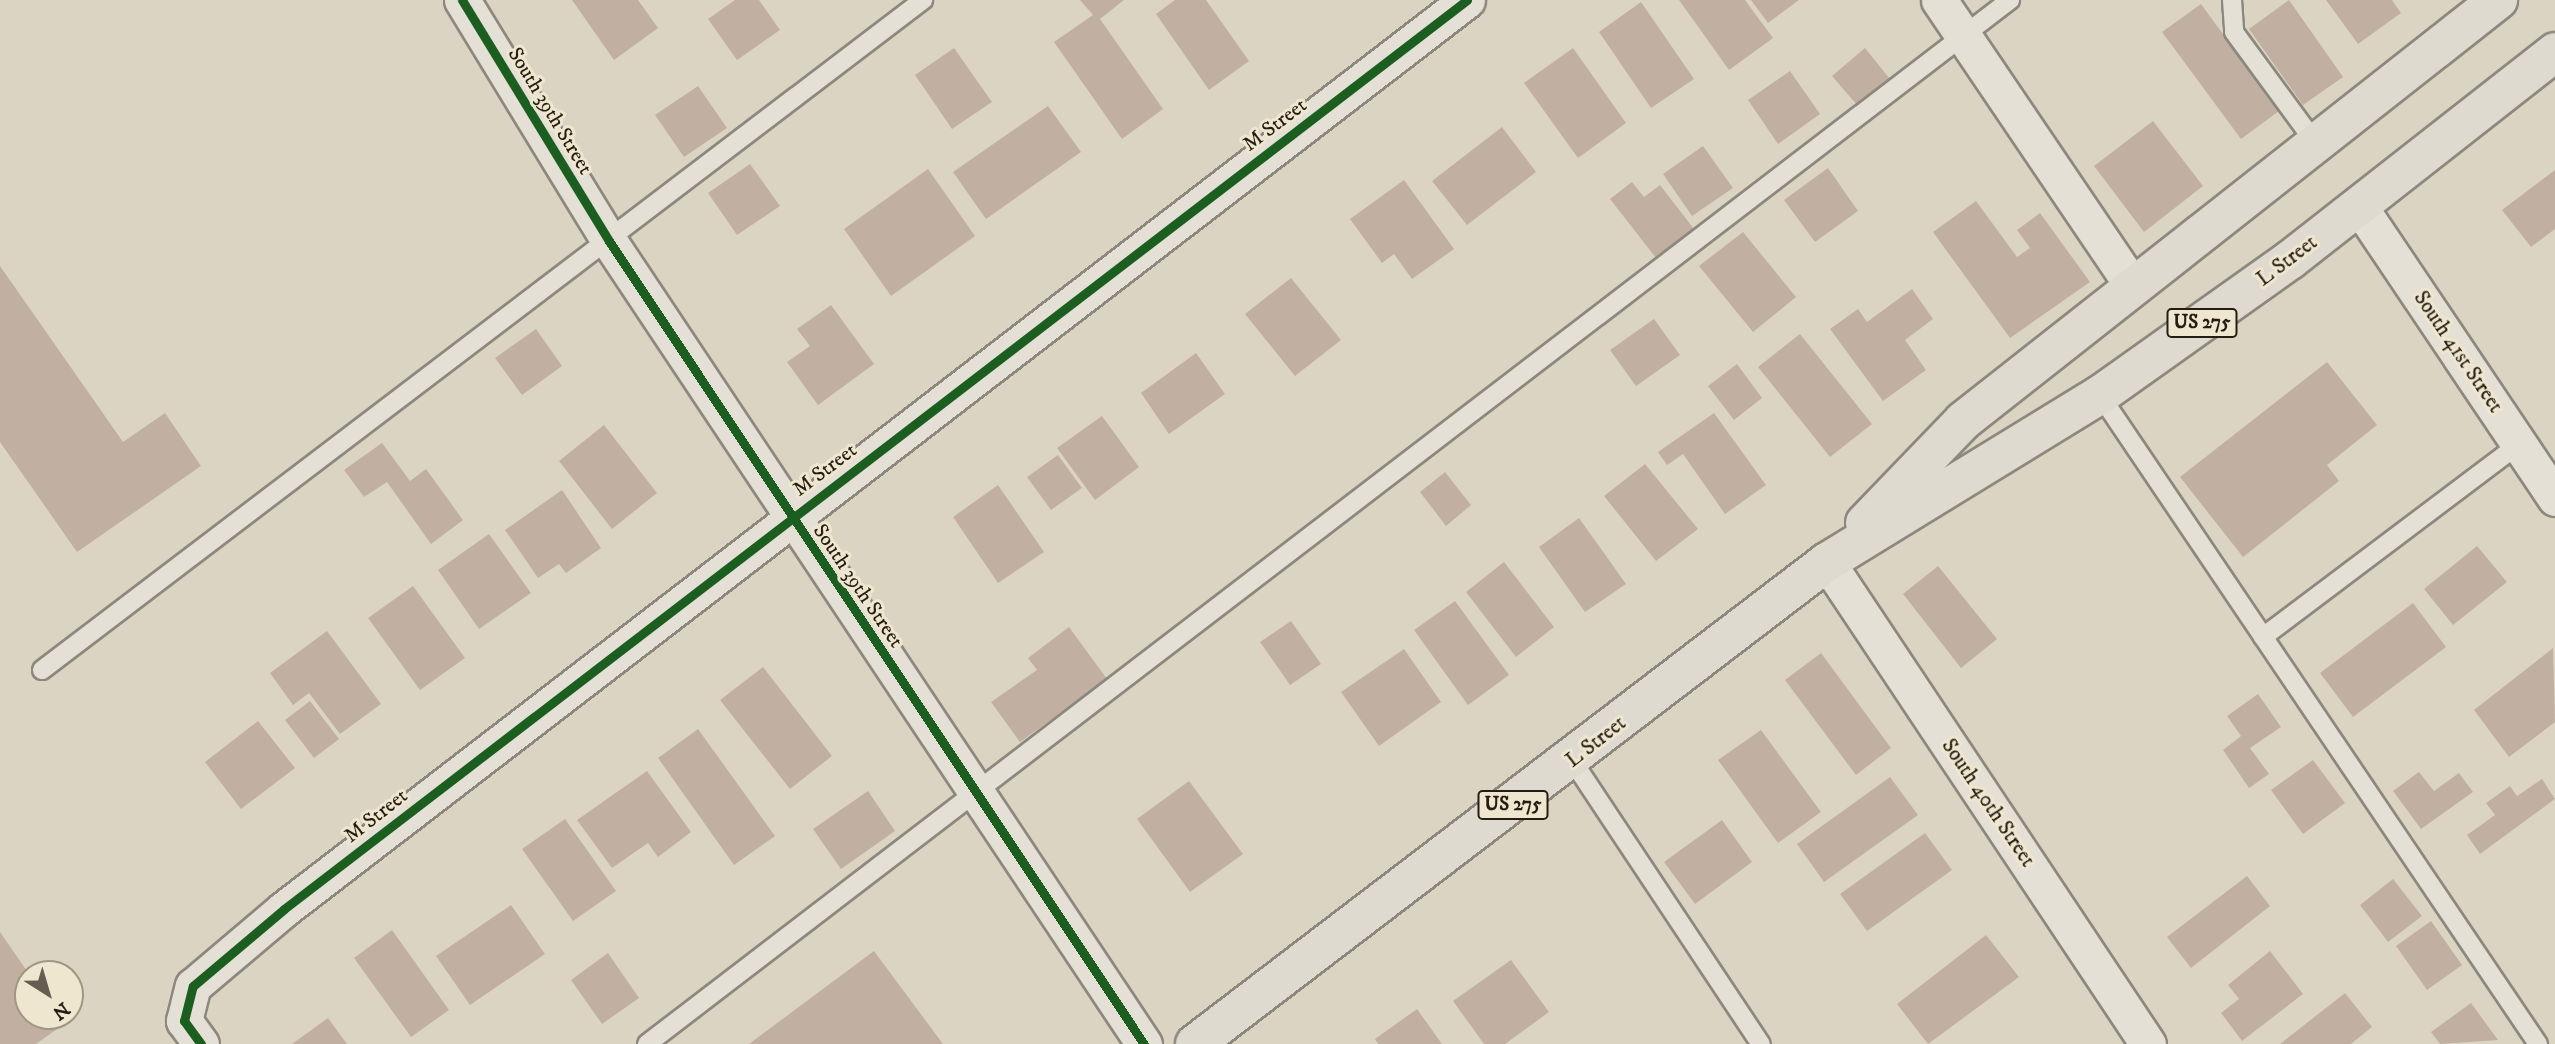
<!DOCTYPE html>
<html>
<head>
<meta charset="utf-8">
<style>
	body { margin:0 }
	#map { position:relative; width:2555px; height:1044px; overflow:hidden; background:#dcd4c2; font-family:"IM FELL DW Pica",serif }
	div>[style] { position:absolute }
	.building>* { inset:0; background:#c1b0a1 }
	.roads { filter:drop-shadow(2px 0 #8d887d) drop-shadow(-2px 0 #8d887d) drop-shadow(0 2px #8d887d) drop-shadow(0 -2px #8d887d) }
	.lane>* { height:18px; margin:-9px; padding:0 9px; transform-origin:9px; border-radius:9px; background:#e4e0d6 }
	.street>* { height:35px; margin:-17.5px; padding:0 17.5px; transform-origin:17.5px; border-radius:17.5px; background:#e4e0d6 }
	.primary>* { height:38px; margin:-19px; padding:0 19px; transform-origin:19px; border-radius:19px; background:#dfdad0 }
	.cycleway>* { height:9px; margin:-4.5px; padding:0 4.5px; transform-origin:4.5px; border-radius:4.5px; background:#1b5e20 }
	span { translate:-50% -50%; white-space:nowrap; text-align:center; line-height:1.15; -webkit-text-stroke:6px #efe6d0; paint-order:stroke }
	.shield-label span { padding:2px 5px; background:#efe6d0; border:2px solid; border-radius:5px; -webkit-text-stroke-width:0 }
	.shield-label { font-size:19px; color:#261d12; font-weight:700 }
	.street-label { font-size:21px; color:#261d12 }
	.north { position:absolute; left:14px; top:960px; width:70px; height:70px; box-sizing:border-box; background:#efe6d0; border:2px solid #9f9684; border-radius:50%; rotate:143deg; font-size:19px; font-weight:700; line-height:28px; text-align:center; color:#261d12 }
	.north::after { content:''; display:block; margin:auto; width:24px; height:32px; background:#665d50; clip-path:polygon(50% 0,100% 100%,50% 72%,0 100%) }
</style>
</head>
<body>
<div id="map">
	<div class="building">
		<div style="clip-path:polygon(572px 0,638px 0,658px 28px,614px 60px)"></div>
		<div style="clip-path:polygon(735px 0,759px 0,780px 30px,737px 60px,708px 19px)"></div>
		<div style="clip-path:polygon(1080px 0,1124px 0,1100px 19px,1163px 109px,1122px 139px,1054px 42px,1093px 15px)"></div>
		<div style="clip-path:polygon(1175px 0,1206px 0,1249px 61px,1209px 90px,1156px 14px)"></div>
		<div style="clip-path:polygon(1679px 0,1745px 0,1773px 38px,1729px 70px)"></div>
		<div style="clip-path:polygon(1751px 0,1799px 0,1768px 23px)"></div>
		<div style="clip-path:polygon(2289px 0,2343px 77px,2303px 105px,2249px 29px)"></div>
		<div style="clip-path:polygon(2326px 0,2392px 0,2401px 13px,2358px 44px)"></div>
		<div style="clip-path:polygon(1641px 2px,1694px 79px,1651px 108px,1599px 32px)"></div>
		<div style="clip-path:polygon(2201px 4px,2279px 111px,2241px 139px,2162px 32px)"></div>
		<div style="clip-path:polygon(954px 48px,992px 102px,952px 129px,915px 75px)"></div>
		<div style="clip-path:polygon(1573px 48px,1626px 123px,1578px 158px,1524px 83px)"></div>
		<div style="clip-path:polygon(1865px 48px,1890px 79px,1857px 105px,1832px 76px)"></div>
		<div style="clip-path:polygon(1790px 71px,1820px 114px,1778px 144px,1748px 100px)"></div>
		<div style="clip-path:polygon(698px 86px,727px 128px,684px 157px,655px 115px)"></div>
		<div style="clip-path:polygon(1048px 106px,1081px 152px,986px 219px,953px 172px)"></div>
		<div style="clip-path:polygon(2153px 121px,2203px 186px,2144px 232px,2094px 166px)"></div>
		<div style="clip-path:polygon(1502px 127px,1536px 172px,1467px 225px,1432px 181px)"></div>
		<div style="clip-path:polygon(1703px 146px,1733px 188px,1692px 216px,1663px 174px)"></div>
		<div style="clip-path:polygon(750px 164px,780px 206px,737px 235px,708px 193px)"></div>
		<div style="clip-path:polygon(1828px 168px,1858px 211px,1815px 242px,1784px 200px)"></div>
		<div style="clip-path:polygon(928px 169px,975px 236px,891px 296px,844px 229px)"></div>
		<div style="clip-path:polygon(2555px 170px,2555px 229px,2531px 247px,2502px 210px)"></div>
		<div style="clip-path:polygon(1404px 180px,1454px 249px,1412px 279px,1394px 254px,1382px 263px,1350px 219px)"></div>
		<div style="clip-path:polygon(1632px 182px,1644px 197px,1660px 185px,1694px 229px,1656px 258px,1610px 199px)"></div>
		<div style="clip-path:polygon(1976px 201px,2017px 257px,2030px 248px,2017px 230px,2040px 213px,2090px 282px,2010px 338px,1933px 232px)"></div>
		<div style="clip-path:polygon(1743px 232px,1796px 297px,1753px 332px,1699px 266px)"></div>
		<div style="clip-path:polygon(0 266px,123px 442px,165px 413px,201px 466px,77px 552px,0 442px)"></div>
		<div style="clip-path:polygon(1291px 278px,1341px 340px,1295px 376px,1245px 314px)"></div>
		<div style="clip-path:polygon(1912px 289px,1933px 319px,1905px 340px,1926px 370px,1883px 401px,1830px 329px,1858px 309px,1867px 322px)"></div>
		<div style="clip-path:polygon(831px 305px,874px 364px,818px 405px,787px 362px,810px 346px,797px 329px)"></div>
		<div style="clip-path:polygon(1654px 319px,1680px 355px,1636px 386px,1610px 350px)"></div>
		<div style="clip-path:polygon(536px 329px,562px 366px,522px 395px,495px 358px)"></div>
		<div style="clip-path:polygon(1800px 334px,1872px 424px,1830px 457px,1758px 367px)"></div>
		<div style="clip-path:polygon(1196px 353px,1225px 394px,1169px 434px,1141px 393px)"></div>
		<div style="clip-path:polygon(2327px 362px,2377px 425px,2327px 465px,2339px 481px,2243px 557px,2180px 477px)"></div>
		<div style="clip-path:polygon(1737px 364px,1762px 398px,1734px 420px,1708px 386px)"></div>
		<div style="clip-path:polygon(1714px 413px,1766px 485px,1725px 514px,1683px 454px,1667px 465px,1658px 452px)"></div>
		<div style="clip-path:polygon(1102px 416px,1139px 467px,1095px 500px,1057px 448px)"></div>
		<div style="clip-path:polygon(604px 425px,657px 493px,612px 529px,559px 461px)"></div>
		<div style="clip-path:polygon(382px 443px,410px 481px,426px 469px,463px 520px,431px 544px,387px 482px,364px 497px,344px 470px)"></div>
		<div style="clip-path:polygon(1058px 455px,1082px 488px,1051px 510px,1027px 477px)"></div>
		<div style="clip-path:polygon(1645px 464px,1698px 529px,1656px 561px,1604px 496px)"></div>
		<div style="clip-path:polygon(1445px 472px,1471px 505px,1446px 526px,1420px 492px)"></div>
		<div style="clip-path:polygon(998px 485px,1044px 552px,998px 583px,953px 517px)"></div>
		<div style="clip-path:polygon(562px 490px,601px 548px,566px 573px,559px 564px,538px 578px,505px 530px)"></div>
		<div style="clip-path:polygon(1579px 518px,1626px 584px,1585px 612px,1539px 547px)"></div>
		<div style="clip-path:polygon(489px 534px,531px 593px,479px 629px,438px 570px)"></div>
		<div style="clip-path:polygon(2477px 546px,2507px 582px,2453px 625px,2424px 589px)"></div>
		<div style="clip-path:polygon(1504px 562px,1554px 627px,1516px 657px,1466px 592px)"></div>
		<div style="clip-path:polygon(1938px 566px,1997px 639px,1961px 668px,1903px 594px)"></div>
		<div style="clip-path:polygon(413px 586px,465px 658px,420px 690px,368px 618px)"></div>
		<div style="clip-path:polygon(1455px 601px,1509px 675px,1468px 705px,1414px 630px)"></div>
		<div style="clip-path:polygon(2413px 603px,2446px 647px,2353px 717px,2320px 673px)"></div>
		<div style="clip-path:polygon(1291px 621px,1321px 664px,1290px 685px,1260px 642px)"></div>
		<div style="clip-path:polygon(1069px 627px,1107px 679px,1020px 742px,991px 702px,1037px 670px,1028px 658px)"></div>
		<div style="clip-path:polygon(327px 631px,381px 704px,340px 734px,309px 693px,293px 705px,270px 673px)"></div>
		<div style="clip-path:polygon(2553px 648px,2555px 722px,2509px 757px,2474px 710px)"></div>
		<div style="clip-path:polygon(1404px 649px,1441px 702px,1379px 746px,1341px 692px)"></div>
		<div style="clip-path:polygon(1821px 653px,1891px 748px,1856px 775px,1785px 680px)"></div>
		<div style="clip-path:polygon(763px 667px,832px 756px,790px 789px,720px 700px)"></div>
		<div style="clip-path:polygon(2258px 694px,2281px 727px,2250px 748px,2269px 774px,2249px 788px,2223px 750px,2241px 736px,2227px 716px)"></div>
		<div style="clip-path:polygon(310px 701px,339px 739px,314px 758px,285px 720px)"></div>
		<div style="clip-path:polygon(258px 721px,295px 768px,241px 809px,205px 762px)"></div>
		<div style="clip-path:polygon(698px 729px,775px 836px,734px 865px,658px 758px)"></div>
		<div style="clip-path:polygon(1761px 730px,1821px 812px,1778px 843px,1718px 760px)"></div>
		<div style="clip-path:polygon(2313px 760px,2345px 803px,2303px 834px,2271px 790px)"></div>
		<div style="clip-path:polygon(647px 771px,691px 832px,658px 857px,648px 843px,612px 868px,577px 820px)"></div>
		<div style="clip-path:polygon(2419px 772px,2434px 791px,2459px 773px,2473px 792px,2421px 829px,2393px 791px)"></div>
		<div style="clip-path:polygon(1890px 777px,1918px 815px,1824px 882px,1797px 844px)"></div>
		<div style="clip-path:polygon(2542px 779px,2555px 799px,2480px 854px,2467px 835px,2495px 815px,2486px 803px,2510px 786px,2517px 796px)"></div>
		<div style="clip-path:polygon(1189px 781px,1243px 854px,1190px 892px,1137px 819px)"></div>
		<div style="clip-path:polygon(868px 791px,895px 831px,841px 869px,813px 829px)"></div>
		<div style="clip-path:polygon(565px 819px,616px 891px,573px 921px,522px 849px)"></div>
		<div style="clip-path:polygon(1722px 820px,1752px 862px,1695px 904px,1664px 862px)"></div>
		<div style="clip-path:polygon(1925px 833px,1952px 870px,1867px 931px,1840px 894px)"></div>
		<div style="clip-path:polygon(2247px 876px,2270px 906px,2191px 968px,2167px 937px)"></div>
		<div style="clip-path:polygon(2393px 879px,2422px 916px,2388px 942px,2360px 905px)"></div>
		<div style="clip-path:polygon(511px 905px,545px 954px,470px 1005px,436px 956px)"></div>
		<div style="clip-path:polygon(2431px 921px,2462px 965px,2427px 990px,2396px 946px)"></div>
		<div style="clip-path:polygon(392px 930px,449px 1010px,411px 1037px,354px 958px)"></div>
		<div style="clip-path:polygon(0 932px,29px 974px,28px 1016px,59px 1016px,64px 1024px,36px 1044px,0 1044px)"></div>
		<div style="clip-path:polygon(1986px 935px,2019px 977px,1928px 1044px,1897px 1004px)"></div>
		<div style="clip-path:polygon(874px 951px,943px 1044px,749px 1044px)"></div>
		<div style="clip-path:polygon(2270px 951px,2303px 994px,2242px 1041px,2221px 1013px,2239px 999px,2228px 985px)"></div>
		<div style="clip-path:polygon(608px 953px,639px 998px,602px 1024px,571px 980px)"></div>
		<div style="clip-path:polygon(1511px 960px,1549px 1012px,1505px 1044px,1484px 1044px,1453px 1001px)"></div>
		<div style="clip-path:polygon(2345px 993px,2372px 1027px,2351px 1044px,2280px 1044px)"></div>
		<div style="clip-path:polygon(2471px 1003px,2498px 1040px,2440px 1044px,2431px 1032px)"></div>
		<div style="clip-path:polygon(1417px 1009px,1442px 1044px,1378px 1044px,1375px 1039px)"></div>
		<div style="clip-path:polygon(328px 1018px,347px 1044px,292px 1044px)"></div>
	</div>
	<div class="roads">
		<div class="lane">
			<div style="left:2232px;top:0;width:32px;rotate:86deg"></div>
			<div style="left:2234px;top:32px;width:135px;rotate:53.7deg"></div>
			<div style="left:2100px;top:395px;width:783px;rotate:55.99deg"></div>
			<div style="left:2263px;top:637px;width:321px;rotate:-37deg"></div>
			<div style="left:42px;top:670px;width:1107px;rotate:-37.25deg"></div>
			<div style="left:1572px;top:760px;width:341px;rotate:56.4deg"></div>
			<div style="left:647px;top:1044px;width:1717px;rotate:-37.45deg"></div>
		</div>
		<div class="street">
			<div style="left:462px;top:0;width:282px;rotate:58.6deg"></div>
			<div style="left:609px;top:241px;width:965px;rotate:56.33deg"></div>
			<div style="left:1939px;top:0;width:344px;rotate:55.9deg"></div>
			<div style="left:2359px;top:206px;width:352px;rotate:56.1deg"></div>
			<div style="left:1827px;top:562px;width:579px;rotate:56.34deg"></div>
			<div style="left:201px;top:1044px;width:29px;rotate:-126deg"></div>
			<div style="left:184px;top:1021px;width:36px;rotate:-76deg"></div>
			<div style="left:193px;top:986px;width:119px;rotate:-40.2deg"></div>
			<div style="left:284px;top:909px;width:1492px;rotate:-37.54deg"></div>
		</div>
		<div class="primary">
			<div style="left:1865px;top:523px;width:141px;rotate:-46.1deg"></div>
			<div style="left:1963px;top:421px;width:681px;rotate:-38.2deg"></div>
			<div style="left:1195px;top:1044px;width:795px;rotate:-37.33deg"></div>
			<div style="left:1827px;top:562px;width:320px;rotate:-31.5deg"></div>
			<div style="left:2100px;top:395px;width:233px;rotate:-35.4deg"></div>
			<div style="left:2290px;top:260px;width:337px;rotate:-38.1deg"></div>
		</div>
	</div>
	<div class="cycleway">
		<div style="left:462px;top:0;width:282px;rotate:58.6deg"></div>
		<div style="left:609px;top:241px;width:965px;rotate:56.33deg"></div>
		<div style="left:201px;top:1044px;width:29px;rotate:-126deg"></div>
		<div style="left:184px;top:1021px;width:36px;rotate:-76deg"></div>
		<div style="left:193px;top:986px;width:119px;rotate:-40.2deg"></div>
		<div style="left:284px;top:909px;width:1492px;rotate:-37.54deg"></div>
	</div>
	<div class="shield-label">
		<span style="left:2202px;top:323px">US 275</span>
		<span style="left:1513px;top:805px">US 275</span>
	</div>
	<div class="street-label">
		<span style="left:550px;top:111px;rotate:59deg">South 39th Street</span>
		<span style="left:1275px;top:125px;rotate:-37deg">M Street</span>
		<span style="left:2287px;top:261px;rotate:-37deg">L Street</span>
		<span style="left:2458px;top:352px;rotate:56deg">South 41st Street</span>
		<span style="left:825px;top:470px;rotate:-37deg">M Street</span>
		<span style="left:858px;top:586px;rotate:56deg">South 39th Street</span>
		<span style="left:1596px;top:742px;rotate:-38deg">L Street</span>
		<span style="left:1988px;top:803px;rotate:56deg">South 40th Street</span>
		<span style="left:376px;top:816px;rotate:-38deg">M Street</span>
	</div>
	<div class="north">N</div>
</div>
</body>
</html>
